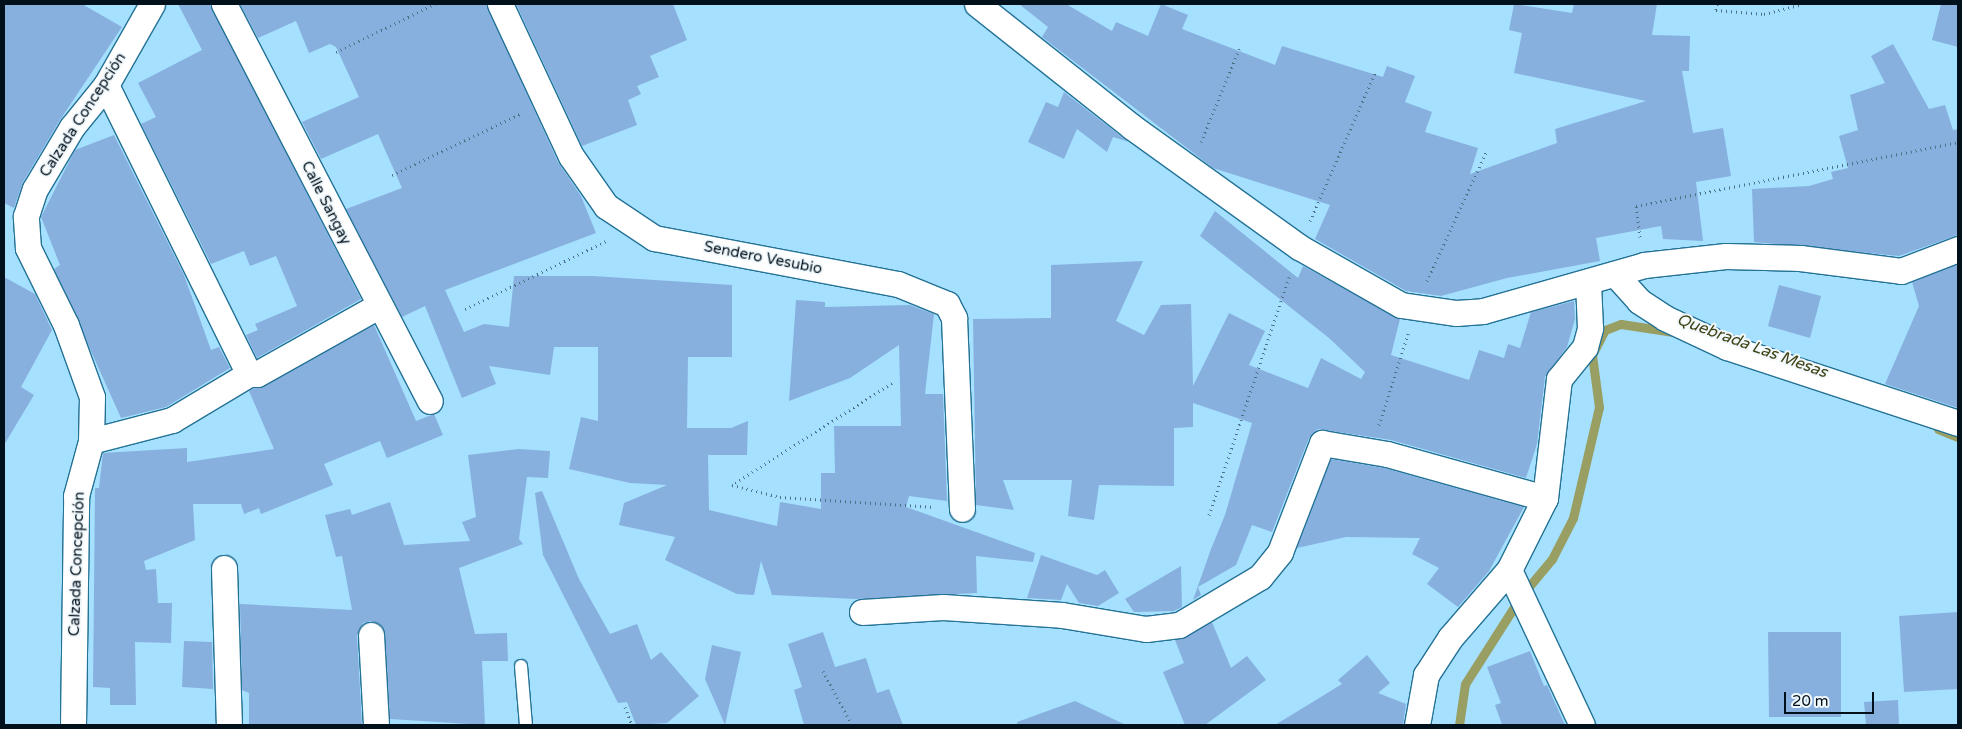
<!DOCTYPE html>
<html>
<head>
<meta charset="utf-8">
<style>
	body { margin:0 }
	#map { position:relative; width:1962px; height:729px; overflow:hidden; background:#a5e0ff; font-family:"Varela Round",sans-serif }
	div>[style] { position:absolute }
	.stream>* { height:9px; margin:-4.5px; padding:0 4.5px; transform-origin:4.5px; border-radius:4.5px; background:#999e62 }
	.building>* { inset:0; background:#87b0df }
	.path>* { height:3px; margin-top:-1.5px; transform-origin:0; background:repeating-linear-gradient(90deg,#4d7185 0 1px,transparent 0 5px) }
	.roads { filter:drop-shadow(1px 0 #247295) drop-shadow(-1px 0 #247295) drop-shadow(0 1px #247295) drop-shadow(0 -1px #247295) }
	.lane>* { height:12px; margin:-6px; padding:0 6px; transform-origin:6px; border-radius:6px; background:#fff }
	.street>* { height:25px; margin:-12.5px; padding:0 12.5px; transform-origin:12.5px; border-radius:12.5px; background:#fff }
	span { translate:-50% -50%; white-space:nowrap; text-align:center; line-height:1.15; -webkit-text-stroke:4px #f1f8fc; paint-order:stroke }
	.street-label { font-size:15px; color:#00111c }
	.water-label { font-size:16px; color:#404314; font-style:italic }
	.frame { position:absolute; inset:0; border:5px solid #00111c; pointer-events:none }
	.scale { position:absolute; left:1784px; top:692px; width:90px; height:22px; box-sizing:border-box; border:2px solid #00111c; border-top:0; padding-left:6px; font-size:15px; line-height:18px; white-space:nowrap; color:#00111c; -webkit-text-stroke:4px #f1f8fc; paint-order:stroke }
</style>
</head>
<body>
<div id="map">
	<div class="stream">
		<div style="left:1938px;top:429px;width:22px;rotate:22deg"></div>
		<div style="left:1459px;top:725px;width:41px;rotate:-81.7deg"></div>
		<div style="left:1465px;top:684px;width:104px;rotate:-57.5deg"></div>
		<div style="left:1521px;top:596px;width:48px;rotate:-50deg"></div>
		<div style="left:1552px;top:559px;width:46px;rotate:-62.9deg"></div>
		<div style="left:1573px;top:518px;width:114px;rotate:-76.8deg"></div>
		<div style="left:1599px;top:407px;width:52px;rotate:-97.7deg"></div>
		<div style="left:1592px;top:355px;width:28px;rotate:-63deg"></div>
		<div style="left:1605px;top:330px;width:17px;rotate:-21deg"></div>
		<div style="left:1621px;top:324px;width:53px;rotate:8.7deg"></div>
	</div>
	<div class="building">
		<div style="clip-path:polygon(4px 4px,82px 4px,122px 27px,60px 120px,23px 182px,14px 208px,4px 203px)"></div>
		<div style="clip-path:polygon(178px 4px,210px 4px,361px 299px,257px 358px,246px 335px,258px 330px,255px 324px,297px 306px,276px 256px,250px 266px,244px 251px,211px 264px,141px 124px,156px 117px,138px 83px,202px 50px)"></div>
		<div style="clip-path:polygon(240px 4px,486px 4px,558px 162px,581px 196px,596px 233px,445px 290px,464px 332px,484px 324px,509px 327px,514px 276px,593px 276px,732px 285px,732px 357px,688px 357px,687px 428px,731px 428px,748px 421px,747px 455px,708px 455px,709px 510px,777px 526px,780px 502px,821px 509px,821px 473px,835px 473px,834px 426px,901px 426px,899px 345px,850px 378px,789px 401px,796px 300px,825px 302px,825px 307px,910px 305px,934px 314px,925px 394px,943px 394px,947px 501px,909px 496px,906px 507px,1035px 553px,1033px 562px,976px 556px,977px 593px,857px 599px,772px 595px,761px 561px,754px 595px,737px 594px,665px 560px,675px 537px,619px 525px,624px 503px,667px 485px,630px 483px,569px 469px,581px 417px,598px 421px,598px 347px,554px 347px,550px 375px,489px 366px,496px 384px,462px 398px,425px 306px,402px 317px,346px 209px,402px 188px,378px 134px,321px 159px,302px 122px,359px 97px,336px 47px,330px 44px,309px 53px,296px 21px,258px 38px)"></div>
		<div style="clip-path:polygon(516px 4px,673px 4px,687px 40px,650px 56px,659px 77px,637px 86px,641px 94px,628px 100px,637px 125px,582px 146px)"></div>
		<div style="clip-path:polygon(1019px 4px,1066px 4px,1112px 31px,1116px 22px,1148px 36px,1161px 4px,1188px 15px,1182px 29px,1275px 65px,1282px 46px,1383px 77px,1387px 66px,1415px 76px,1405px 102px,1432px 112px,1425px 132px,1478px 148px,1470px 174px,1557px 143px,1555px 129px,1646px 101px,1514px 73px,1522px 33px,1509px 30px,1514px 4px,1572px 13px,1574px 4px,1657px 4px,1652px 35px,1690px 36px,1689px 71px,1682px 71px,1693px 133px,1723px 128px,1731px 176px,1696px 182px,1703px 241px,1663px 239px,1661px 226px,1596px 238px,1600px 261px,1507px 278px,1441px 296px,1406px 291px,1315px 239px,1330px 205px,1213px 168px,1042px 37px,1048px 27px)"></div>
		<div style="clip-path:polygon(1941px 4px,1958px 4px,1958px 47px,1932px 40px)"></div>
		<div style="clip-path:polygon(1893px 44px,1929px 109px,1945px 105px,1953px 130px,1958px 129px,1958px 235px,1899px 256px,1754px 242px,1752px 189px,1809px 186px,1833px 179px,1831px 172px,1848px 168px,1839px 136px,1858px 130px,1850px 95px,1885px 83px,1871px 56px)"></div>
		<div style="clip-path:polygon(1064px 92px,1123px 138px,1129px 142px,1113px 137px,1107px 152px,1077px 129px,1064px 159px,1028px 142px,1046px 102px,1058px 107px)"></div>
		<div style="clip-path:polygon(114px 135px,184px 275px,211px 350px,219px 347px,230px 368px,166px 407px,121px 418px,54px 269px,60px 265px,41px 217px,75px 150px)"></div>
		<div style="clip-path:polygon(1215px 211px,1298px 278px,1303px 266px,1400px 319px,1391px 355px,1469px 380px,1479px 350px,1504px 358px,1508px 344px,1520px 348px,1531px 312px,1574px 301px,1575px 319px,1567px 347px,1545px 377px,1537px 444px,1526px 478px,1391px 440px,1318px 429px,1309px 438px,1272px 532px,1252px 525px,1236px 565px,1198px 587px,1201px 595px,1193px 600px,1211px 549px,1225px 515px,1252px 423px,1193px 403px,1193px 427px,1174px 428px,1174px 486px,1099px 485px,1094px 520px,1068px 516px,1072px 480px,1003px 480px,1014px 510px,976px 505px,973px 319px,1051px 318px,1051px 265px,1143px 261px,1116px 321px,1144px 335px,1161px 305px,1191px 304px,1193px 386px,1229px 313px,1265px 331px,1249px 365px,1308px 388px,1321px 358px,1361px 379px,1365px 372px,1329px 338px,1200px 236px)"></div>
		<div style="clip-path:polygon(1958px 264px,1958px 408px,1885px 384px,1919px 306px,1912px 282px)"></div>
		<div style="clip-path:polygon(4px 277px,35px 294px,52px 330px,21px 387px,34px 395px,4px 445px)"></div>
		<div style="clip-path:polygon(1779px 285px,1821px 296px,1810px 338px,1768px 326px)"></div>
		<div style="clip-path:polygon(374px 325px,416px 421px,434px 414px,443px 435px,387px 458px,380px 441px,324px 464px,333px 485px,261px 514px,259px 508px,244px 514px,241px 504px,193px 504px,195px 540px,144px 561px,146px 570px,156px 569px,158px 603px,172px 603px,171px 643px,135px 642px,136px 705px,110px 705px,110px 688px,93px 687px,95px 488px,99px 488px,103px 453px,187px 448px,187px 462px,274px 449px,249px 391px)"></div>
		<div style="clip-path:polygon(518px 449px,550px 451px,548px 478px,527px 477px,519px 539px,523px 544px,459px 568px,475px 634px,507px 633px,508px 661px,482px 661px,485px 725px,390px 719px,385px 634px,371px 621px,363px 623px,357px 635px,362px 725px,249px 725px,249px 693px,242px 690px,240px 604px,352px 610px,342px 556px,336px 557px,325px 515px,350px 509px,352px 515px,390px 502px,404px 545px,470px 541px,462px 522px,476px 517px,468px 455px)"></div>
		<div style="clip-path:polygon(1331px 459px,1384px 468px,1524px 507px,1489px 571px,1458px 607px,1427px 584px,1439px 568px,1412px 554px,1420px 538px,1346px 537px,1297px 548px)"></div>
		<div style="clip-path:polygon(542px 491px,579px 579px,610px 634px,637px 624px,651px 660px,661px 652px,699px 696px,667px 723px,636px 725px,627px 702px,618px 703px,543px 555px,535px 493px)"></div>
		<div style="clip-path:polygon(1041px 555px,1097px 575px,1105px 570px,1119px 593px,1098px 606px,1079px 603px,1067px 584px,1061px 600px,1027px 598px)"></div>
		<div style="clip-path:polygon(1181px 566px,1182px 607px,1174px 611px,1134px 612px,1125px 599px)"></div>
		<div style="clip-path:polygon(1958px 612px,1958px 689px,1904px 692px,1899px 616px)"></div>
		<div style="clip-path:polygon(1212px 622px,1231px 668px,1247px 656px,1266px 680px,1205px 725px,1185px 725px,1163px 672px,1184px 663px,1175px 640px)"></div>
		<div style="clip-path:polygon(823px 632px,835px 667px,866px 658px,877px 693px,889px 689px,903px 725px,804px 725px,794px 690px,802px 687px,788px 644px)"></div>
		<div style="clip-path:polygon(1768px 632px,1841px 632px,1841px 717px,1769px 717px)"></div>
		<div style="clip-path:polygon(184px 641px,212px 642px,213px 689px,182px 687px)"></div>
		<div style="clip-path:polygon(712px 645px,741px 652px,725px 725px,705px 679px)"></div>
		<div style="clip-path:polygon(1530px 651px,1544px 686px,1547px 685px,1565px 725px,1502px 725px,1495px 705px,1501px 703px,1487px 667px)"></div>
		<div style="clip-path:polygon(1367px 655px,1390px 683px,1378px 693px,1406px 704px,1403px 725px,1275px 725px,1342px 684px,1338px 680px)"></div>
		<div style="clip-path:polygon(1898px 700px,1899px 725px,1866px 725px,1864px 702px)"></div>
		<div style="clip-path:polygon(1075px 701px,1126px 725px,1018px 725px,1017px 722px)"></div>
	</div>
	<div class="path">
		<div style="left:1717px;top:4px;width:6px;rotate:99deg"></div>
		<div style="left:1716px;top:10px;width:48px;rotate:4.8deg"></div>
		<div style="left:1764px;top:14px;width:40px;rotate:-14.4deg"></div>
		<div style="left:336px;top:52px;width:110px;rotate:-25.9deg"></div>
		<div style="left:1201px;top:142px;width:103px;rotate:-67.7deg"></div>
		<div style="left:392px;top:175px;width:142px;rotate:-25.5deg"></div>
		<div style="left:1310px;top:221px;width:164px;rotate:-66.3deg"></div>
		<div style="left:1640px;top:237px;width:31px;rotate:-97deg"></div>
		<div style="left:1636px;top:206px;width:328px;rotate:-11.2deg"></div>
		<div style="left:1427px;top:281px;width:144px;rotate:-65.4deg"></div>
		<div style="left:465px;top:309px;width:157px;rotate:-25.7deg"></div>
		<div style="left:892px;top:383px;width:190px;rotate:147.5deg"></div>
		<div style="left:732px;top:485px;width:49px;rotate:14deg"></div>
		<div style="left:780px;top:497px;width:155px;rotate:3.7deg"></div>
		<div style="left:1379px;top:425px;width:96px;rotate:-72.3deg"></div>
		<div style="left:1209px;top:515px;width:254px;rotate:-71.4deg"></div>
		<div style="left:823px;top:671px;width:61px;rotate:61.8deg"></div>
		<div style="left:625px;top:707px;width:19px;rotate:69deg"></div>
	</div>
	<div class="roads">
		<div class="lane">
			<div style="left:521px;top:666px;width:59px;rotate:85.2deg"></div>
		</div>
		<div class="street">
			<div style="left:224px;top:4px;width:447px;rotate:62.6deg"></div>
			<div style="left:500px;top:4px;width:168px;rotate:65deg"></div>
			<div style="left:571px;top:156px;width:61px;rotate:55deg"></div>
			<div style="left:606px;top:206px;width:58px;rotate:33.7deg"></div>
			<div style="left:654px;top:238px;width:248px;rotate:10.7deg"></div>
			<div style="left:898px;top:284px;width:53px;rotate:22.2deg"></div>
			<div style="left:947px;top:304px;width:16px;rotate:63deg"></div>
			<div style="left:954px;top:318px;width:191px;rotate:87.6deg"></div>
			<div style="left:977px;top:4px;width:198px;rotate:38.4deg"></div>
			<div style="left:1132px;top:127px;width:206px;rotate:35.7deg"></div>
			<div style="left:1299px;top:247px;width:117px;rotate:29.6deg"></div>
			<div style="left:1401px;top:305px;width:56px;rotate:8.3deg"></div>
			<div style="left:1456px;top:313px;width:27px;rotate:-4deg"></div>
			<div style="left:1483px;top:311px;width:167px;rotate:-15.9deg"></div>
			<div style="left:1644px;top:265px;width:82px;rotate:-6.3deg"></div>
			<div style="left:1726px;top:256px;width:74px;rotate:1.5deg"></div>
			<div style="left:1800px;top:258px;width:102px;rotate:7.3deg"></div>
			<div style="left:1901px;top:271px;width:61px;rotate:-21.1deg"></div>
			<div style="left:106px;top:85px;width:322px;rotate:63.7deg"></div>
			<div style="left:249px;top:374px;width:8px"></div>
			<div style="left:257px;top:374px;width:139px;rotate:-29.3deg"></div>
			<div style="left:1615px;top:274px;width:36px;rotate:48deg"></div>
			<div style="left:1639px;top:301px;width:31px;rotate:33deg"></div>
			<div style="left:1665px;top:318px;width:68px;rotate:25.1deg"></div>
			<div style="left:1727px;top:347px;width:243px;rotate:18.2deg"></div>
			<div style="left:91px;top:441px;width:84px;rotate:-14.5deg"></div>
			<div style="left:172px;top:420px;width:90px;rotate:-30.9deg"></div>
			<div style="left:224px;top:568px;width:157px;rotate:88.2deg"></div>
			<div style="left:1509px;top:570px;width:171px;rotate:64.8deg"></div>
			<div style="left:862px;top:612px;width:81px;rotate:-3.5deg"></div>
			<div style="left:943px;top:607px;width:119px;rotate:3.8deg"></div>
			<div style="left:1062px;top:615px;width:85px;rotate:9.5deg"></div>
			<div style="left:1146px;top:629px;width:33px;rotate:-7deg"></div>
			<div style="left:1179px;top:625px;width:94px;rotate:-30.7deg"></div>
			<div style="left:1260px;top:577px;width:32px;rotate:-51deg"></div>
			<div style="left:1280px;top:552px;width:117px;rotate:-68.9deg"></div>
			<div style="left:1322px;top:443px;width:66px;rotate:9.6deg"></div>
			<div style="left:1387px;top:454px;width:164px;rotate:15.6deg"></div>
			<div style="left:371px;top:635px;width:90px;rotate:86.8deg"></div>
			<div style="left:73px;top:725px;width:229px;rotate:-89.2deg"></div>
			<div style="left:76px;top:496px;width:57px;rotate:-74.7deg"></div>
			<div style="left:91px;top:441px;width:44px;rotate:-88.7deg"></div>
			<div style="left:92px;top:397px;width:77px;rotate:-109.9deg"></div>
			<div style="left:66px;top:325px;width:86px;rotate:-116.3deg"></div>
			<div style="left:28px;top:248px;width:32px;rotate:-94deg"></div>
			<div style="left:26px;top:216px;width:28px;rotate:-72deg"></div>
			<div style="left:35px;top:189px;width:72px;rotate:-59.2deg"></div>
			<div style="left:72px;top:127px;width:54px;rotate:-51deg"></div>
			<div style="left:106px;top:85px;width:93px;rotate:-60.4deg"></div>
			<div style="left:1417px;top:725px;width:51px;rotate:-79.8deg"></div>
			<div style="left:1426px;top:675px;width:44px;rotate:-57deg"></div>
			<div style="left:1450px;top:638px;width:90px;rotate:-49.1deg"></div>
			<div style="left:1509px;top:570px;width:80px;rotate:-63.4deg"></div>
			<div style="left:1545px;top:498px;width:120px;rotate:-83.3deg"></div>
			<div style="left:1559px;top:379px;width:41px;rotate:-50.9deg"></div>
			<div style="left:1585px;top:347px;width:20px;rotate:-75deg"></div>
			<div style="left:1590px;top:328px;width:45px;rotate:-92.5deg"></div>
		</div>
	</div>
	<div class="street-label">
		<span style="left:83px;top:115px;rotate:-57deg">Calzada Concepción</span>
		<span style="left:326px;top:203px;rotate:63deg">Calle Sangay</span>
		<span style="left:763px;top:258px;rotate:11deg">Sendero Vesubio</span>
		<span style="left:77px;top:564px;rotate:-88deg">Calzada Concepción</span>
	</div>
	<div class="water-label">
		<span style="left:1752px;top:346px;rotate:20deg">Quebrada Las Mesas</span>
	</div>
	<div class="frame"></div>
	<div class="scale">20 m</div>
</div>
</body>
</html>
